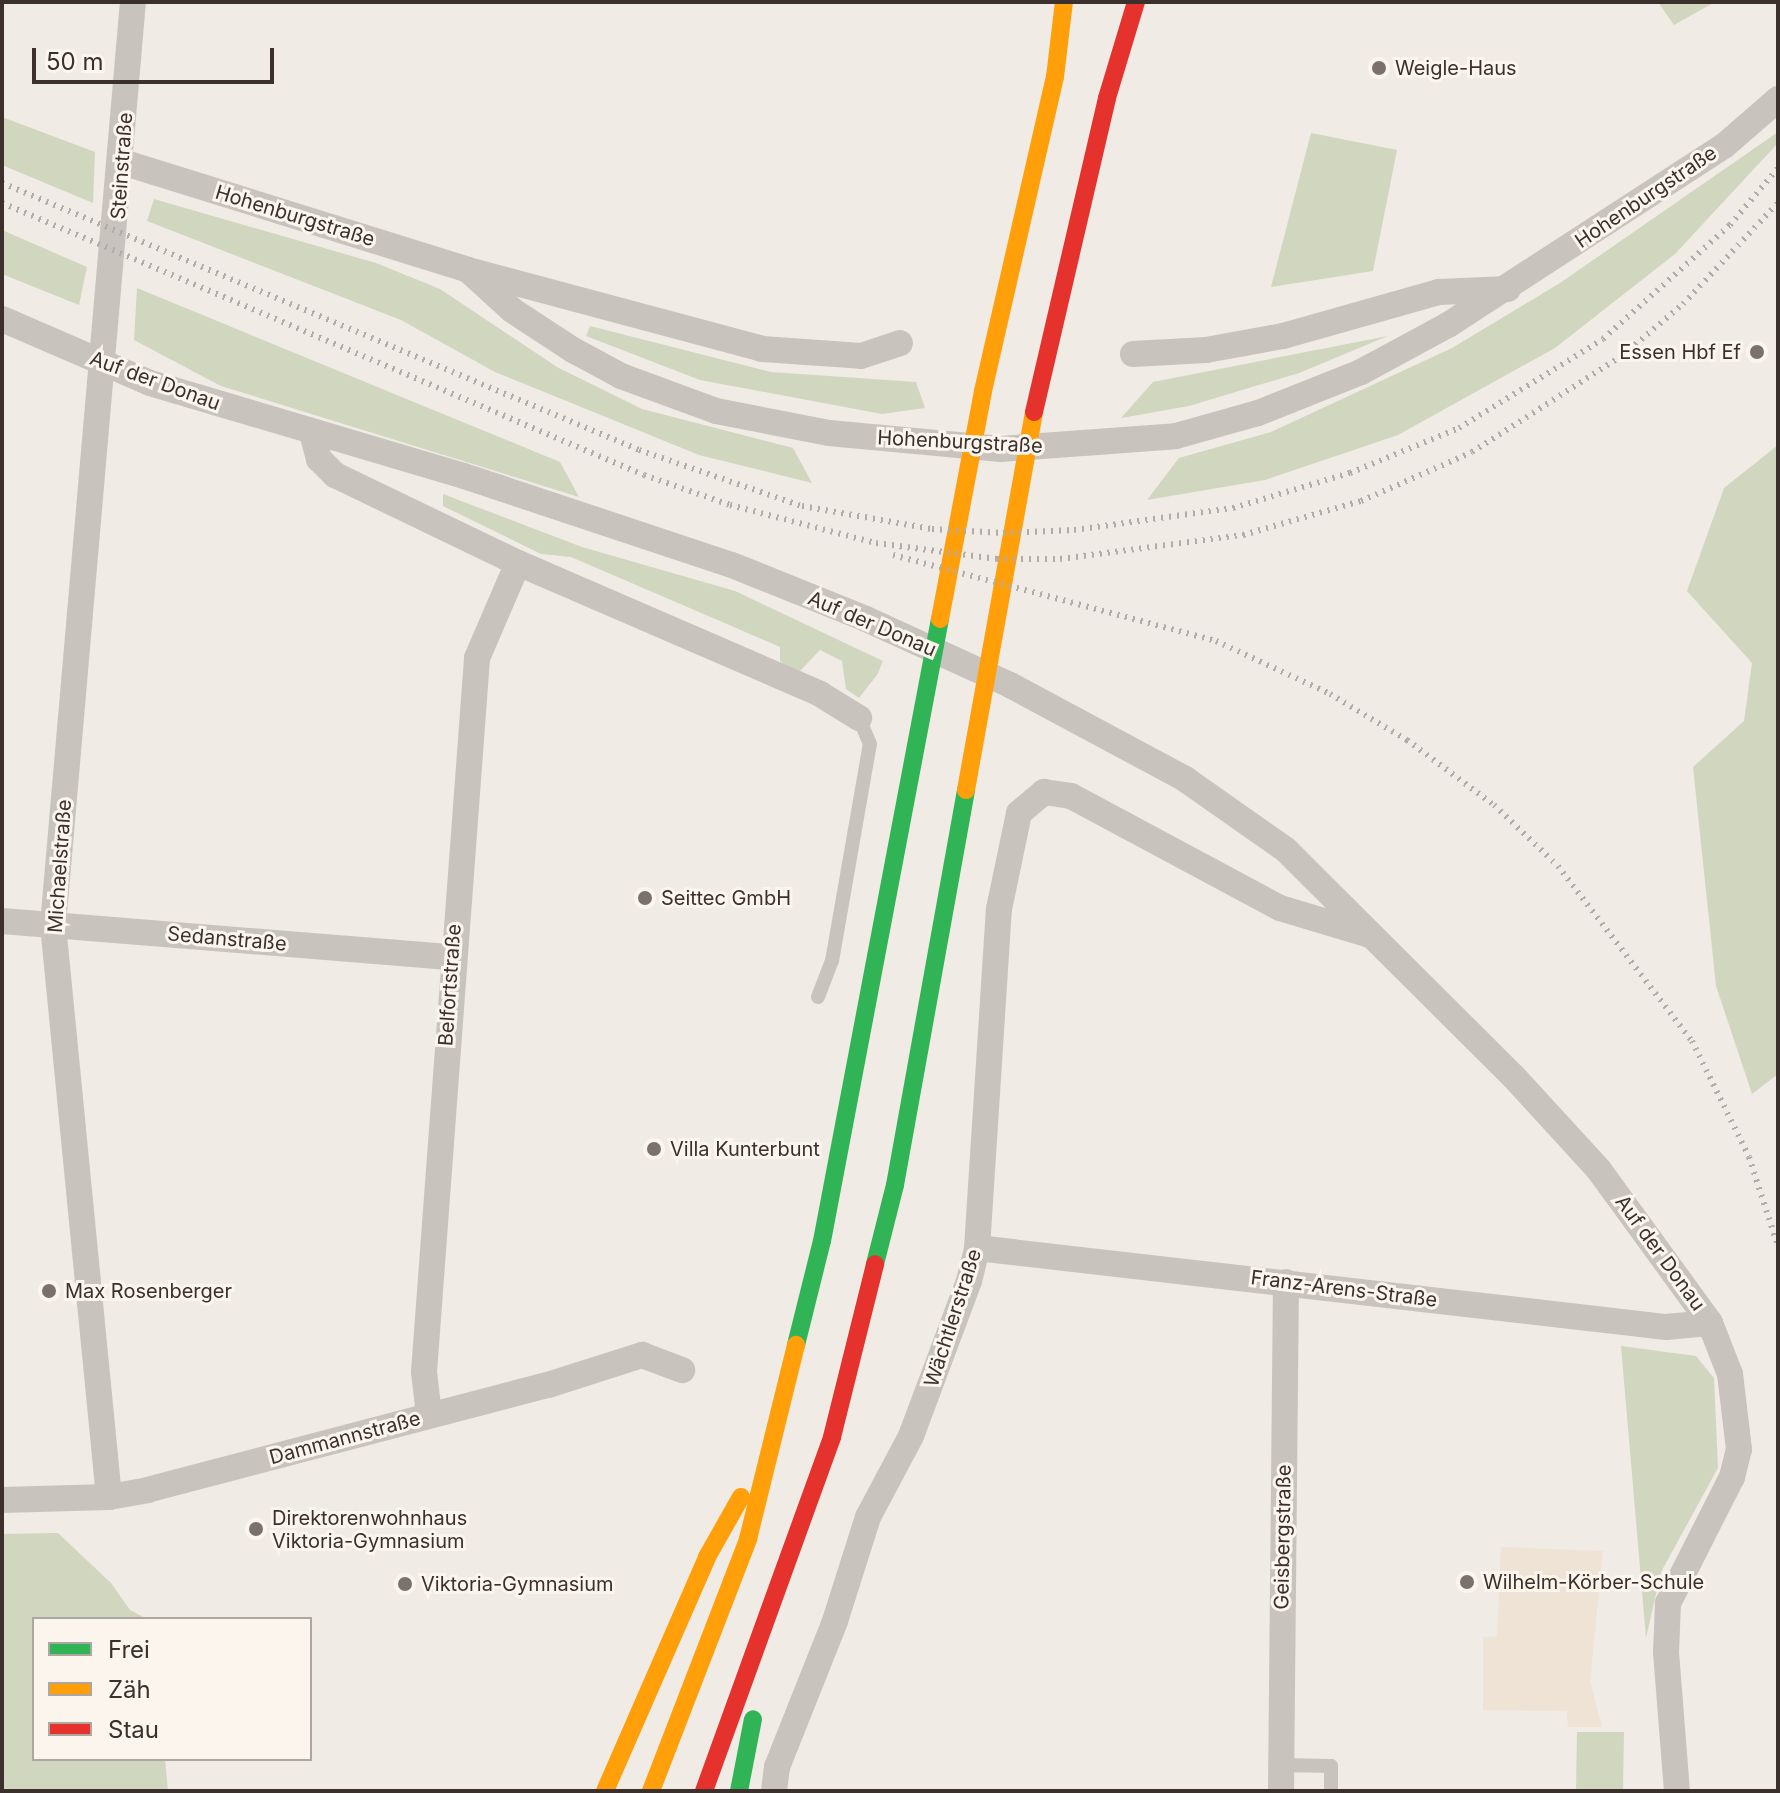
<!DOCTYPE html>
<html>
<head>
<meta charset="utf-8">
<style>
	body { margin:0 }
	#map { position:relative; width:1780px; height:1793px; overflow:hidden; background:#f0ebe5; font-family:Inter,sans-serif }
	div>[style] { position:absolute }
	.green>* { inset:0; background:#d1d6bf }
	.plaza>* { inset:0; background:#eee3d5 }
	.lane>* { height:14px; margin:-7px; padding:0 7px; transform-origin:7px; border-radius:7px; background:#c9c3be }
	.street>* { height:26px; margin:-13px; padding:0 13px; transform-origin:13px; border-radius:13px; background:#c9c3be }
	.fast>* { height:18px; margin:-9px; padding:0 9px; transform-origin:9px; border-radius:9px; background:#30b455 }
	.slow>* { height:18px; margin:-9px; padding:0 9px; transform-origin:9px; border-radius:9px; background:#ff9f0a }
	.jam>* { height:18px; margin:-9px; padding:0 9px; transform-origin:9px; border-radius:9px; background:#e5322d }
	.rail>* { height:6px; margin-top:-3px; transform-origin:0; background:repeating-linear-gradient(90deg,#b1aca8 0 2px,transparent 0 8px) }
	.dots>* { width:22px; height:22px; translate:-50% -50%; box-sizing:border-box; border:4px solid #fbf5ee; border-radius:50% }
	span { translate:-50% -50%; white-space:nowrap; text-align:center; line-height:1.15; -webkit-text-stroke:6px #fbf5ee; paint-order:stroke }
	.poi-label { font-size:20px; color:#3b302b }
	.left { translate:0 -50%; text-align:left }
	.right { translate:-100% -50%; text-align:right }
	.street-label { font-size:20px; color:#3b302b }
	.frame { position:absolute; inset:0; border:4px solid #3b302b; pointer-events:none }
	.legend { position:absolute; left:32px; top:1617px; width:280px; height:144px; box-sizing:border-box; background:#fbf5ee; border:2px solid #aea6a0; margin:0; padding:10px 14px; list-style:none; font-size:24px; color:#3b302b }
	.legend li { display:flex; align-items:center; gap:16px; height:40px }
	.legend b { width:40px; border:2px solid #aea6a0 }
	.scale { position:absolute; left:32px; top:48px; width:242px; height:36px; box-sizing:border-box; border:4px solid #3b302b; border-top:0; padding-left:10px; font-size:24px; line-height:28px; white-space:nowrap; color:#3b302b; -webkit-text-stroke:6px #fbf5ee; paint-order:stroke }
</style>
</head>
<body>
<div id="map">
	<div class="green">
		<div style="clip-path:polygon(1658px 2px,1715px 2px,1674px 25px)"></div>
		<div style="clip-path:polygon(2px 117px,95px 152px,93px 203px,2px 165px)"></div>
		<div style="clip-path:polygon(1778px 132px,1778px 143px,1675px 254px,1555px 348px,1398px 435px,1265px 480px,1147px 500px,1179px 458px,1271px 432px,1452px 348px,1560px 283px)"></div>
		<div style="clip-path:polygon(1311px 133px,1397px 150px,1373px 271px,1271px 287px)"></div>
		<div style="clip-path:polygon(154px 199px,376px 263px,440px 289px,557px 367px,642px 409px,793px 448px,812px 483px,699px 455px,495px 372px,401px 320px,147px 221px)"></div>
		<div style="clip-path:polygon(2px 230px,87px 267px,79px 305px,2px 274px)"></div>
		<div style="clip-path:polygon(137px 288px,560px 462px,579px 497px,221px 386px,134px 340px)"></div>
		<div style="clip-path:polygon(590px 326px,771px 372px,916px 382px,925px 408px,882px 414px,700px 380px,586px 336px)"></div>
		<div style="clip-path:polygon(1388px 336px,1299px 373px,1189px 406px,1121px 418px,1153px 382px)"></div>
		<div style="clip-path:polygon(1778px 445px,1778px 1074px,1752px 1094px,1716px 986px,1693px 767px,1744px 721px,1752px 663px,1687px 591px,1724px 488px)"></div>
		<div style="clip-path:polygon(443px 494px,582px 547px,735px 591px,883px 661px,877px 675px,859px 698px,846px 689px,842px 661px,820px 650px,800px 671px,789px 669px,780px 661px,780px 647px,571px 557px,541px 554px,443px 506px)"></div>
		<div style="clip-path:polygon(1621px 1346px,1696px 1356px,1714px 1378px,1718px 1468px,1661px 1572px,1646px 1638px)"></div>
		<div style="clip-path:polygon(58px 1533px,111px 1583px,130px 1610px,147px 1619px,34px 1619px,34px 1759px,165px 1759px,168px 1791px,2px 1791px,2px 1534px)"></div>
		<div style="clip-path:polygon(1577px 1732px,1624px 1732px,1623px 1791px,1576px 1791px)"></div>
	</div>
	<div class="plaza">
		<div style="clip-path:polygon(1501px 1547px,1603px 1551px,1590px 1681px,1602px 1727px,1568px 1727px,1567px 1711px,1483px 1710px,1483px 1637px,1497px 1636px)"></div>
	</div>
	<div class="lane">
		<div style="left:818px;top:997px;width:39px;rotate:-69deg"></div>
		<div style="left:832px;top:961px;width:220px;rotate:-80.1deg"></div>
		<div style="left:870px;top:744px;width:28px;rotate:-113deg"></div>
		<div style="left:1280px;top:1765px;width:51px;rotate:1.1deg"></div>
		<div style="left:1331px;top:1766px;width:25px;rotate:90deg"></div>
	</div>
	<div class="street">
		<div style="left:122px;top:162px;width:362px;rotate:17.3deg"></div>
		<div style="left:468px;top:270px;width:304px;rotate:15deg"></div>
		<div style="left:762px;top:349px;width:99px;rotate:4deg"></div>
		<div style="left:861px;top:356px;width:41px;rotate:-18.4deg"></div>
		<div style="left:468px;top:270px;width:59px;rotate:42.3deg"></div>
		<div style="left:512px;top:310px;width:73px;rotate:33.3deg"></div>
		<div style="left:573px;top:350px;width:55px;rotate:28.4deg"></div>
		<div style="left:621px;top:376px;width:101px;rotate:20.2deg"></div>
		<div style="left:716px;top:411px;width:115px;rotate:11deg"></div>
		<div style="left:829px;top:433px;width:173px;rotate:5.3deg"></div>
		<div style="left:1001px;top:449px;width:175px;rotate:-4.2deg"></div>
		<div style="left:1176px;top:436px;width:85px;rotate:-15.7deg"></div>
		<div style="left:1258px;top:413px;width:111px;rotate:-21.7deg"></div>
		<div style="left:1361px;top:372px;width:99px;rotate:-28.4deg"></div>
		<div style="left:1448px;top:325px;width:329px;rotate:-33deg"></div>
		<div style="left:1724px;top:146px;width:72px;rotate:-41deg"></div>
		<div style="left:2px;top:319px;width:161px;rotate:23.4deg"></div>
		<div style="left:150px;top:383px;width:327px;rotate:16.5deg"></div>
		<div style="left:464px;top:476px;width:282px;rotate:18.4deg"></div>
		<div style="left:732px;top:565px;width:144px;rotate:21.9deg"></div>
		<div style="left:866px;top:619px;width:158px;rotate:24.6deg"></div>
		<div style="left:1010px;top:685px;width:199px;rotate:28.2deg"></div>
		<div style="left:1185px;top:779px;width:123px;rotate:35.1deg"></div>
		<div style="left:1286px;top:850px;width:320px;rotate:44.9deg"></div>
		<div style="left:1513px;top:1076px;width:127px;rotate:47.5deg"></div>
		<div style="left:1599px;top:1170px;width:189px;rotate:54deg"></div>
		<div style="left:1710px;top:1323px;width:55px;rotate:68.6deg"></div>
		<div style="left:1730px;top:1374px;width:76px;rotate:83.2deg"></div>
		<div style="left:1739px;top:1449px;width:29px;rotate:104deg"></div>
		<div style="left:1732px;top:1477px;width:141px;rotate:116.9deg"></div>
		<div style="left:1668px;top:1603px;width:49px;rotate:92.3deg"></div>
		<div style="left:1666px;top:1652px;width:139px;rotate:85.5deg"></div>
		<div style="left:1133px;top:354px;width:73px;rotate:-3.1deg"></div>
		<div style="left:1206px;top:350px;width:78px;rotate:-10.3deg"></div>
		<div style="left:1283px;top:336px;width:162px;rotate:-15.8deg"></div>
		<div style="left:1439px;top:292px;width:69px;rotate:-2.5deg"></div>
		<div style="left:312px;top:433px;width:27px;rotate:75deg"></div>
		<div style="left:319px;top:459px;width:23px;rotate:45deg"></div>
		<div style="left:335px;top:475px;width:203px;rotate:25.7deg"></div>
		<div style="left:518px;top:563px;width:329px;rotate:23.4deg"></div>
		<div style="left:820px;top:694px;width:46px;rotate:31.6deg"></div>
		<div style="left:2px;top:921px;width:451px;rotate:4.6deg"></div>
		<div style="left:977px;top:1248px;width:694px;rotate:6.54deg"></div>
		<div style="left:1666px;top:1327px;width:44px;rotate:-5.2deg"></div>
		<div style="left:429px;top:1415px;width:43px;rotate:-96.6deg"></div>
		<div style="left:424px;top:1372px;width:716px;rotate:-85.75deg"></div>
		<div style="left:477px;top:658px;width:103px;rotate:-66.7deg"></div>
		<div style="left:109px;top:1497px;width:575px;rotate:-95.59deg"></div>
		<div style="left:53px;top:925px;width:926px;rotate:-85.05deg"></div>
		<div style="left:2px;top:1500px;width:107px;rotate:-1.6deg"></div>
		<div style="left:109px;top:1497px;width:39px;rotate:-10deg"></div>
		<div style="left:147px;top:1490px;width:415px;rotate:-14.7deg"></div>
		<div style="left:548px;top:1385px;width:99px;rotate:-17.7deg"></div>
		<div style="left:642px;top:1355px;width:43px;rotate:20.6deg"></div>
		<div style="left:774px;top:1791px;width:24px;rotate:-83deg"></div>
		<div style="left:777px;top:1767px;width:157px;rotate:-68.3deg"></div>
		<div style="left:835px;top:1621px;width:109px;rotate:-72.4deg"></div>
		<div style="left:868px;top:1517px;width:92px;rotate:-62deg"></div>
		<div style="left:911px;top:1436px;width:165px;rotate:-69.5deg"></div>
		<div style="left:969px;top:1281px;width:34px;rotate:-76deg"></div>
		<div style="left:977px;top:1248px;width:340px;rotate:-86.3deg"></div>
		<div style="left:999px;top:909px;width:98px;rotate:-78.2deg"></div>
		<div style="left:1019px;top:813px;width:33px;rotate:-40deg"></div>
		<div style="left:1044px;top:792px;width:27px;rotate:8deg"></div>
		<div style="left:1071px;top:796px;width:237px;rotate:28.2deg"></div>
		<div style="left:1280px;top:908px;width:94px;rotate:16.7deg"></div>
		<div style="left:1281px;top:1791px;width:509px;rotate:-89.44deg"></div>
	</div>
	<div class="fast">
		<div style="left:875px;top:1264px;width:81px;rotate:-75.8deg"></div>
		<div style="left:895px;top:1185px;width:401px;rotate:-79.8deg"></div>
		<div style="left:796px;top:1345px;width:107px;rotate:-76deg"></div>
		<div style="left:822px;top:1241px;width:633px;rotate:-79.26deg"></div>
		<div style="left:739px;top:1791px;width:73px;rotate:-79deg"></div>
	</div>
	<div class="slow">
		<div style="left:940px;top:619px;width:232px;rotate:-79.3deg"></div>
		<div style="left:983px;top:391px;width:322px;rotate:-77.1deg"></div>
		<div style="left:1055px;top:77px;width:76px;rotate:-83.2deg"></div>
		<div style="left:966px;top:790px;width:384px;rotate:-79.8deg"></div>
		<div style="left:605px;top:1791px;width:255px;rotate:-66.4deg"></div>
		<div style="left:707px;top:1557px;width:69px;rotate:-60.5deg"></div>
		<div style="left:651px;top:1791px;width:270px;rotate:-68.9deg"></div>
		<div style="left:748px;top:1539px;width:200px;rotate:-76.1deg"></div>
	</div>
	<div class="jam">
		<div style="left:1034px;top:412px;width:322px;rotate:-76.9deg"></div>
		<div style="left:1107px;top:98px;width:100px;rotate:-73.2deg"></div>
		<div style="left:704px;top:1791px;width:376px;rotate:-70.1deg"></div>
		<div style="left:832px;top:1437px;width:178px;rotate:-76deg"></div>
	</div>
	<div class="rail">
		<div style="left:2px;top:183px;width:691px;rotate:22.74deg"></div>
		<div style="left:639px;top:450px;width:172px;rotate:19deg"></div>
		<div style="left:802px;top:506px;width:132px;rotate:10deg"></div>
		<div style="left:932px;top:529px;width:71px;rotate:3.2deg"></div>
		<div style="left:1003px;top:533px;width:71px;rotate:-2.4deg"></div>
		<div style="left:1074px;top:530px;width:161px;rotate:-7.9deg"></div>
		<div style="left:1233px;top:508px;width:122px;rotate:-16.7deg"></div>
		<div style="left:1350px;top:473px;width:118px;rotate:-22.4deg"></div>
		<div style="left:1459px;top:428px;width:169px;rotate:-31.7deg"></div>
		<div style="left:1603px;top:339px;width:171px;rotate:-41.9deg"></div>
		<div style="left:1730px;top:225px;width:75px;rotate:-49.9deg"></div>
		<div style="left:2px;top:203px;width:697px;rotate:22.96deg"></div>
		<div style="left:644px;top:475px;width:91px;rotate:19.2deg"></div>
		<div style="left:730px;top:505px;width:151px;rotate:14.6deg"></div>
		<div style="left:876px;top:543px;width:122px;rotate:7.5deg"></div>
		<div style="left:997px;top:559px;width:63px"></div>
		<div style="left:1060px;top:559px;width:185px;rotate:-7.5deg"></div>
		<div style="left:1243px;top:535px;width:123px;rotate:-16.1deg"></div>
		<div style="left:1361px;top:501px;width:121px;rotate:-23.8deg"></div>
		<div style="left:1472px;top:452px;width:179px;rotate:-32.7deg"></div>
		<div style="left:1623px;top:355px;width:79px;rotate:-40.4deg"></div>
		<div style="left:1683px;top:304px;width:139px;rotate:-46.8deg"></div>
		<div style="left:893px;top:555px;width:334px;rotate:14.9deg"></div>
		<div style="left:1216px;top:641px;width:126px;rotate:24.9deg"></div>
		<div style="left:1330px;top:694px;width:90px;rotate:30.9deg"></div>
		<div style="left:1407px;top:740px;width:109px;rotate:36.8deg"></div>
		<div style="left:1494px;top:805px;width:88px;rotate:43.6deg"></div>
		<div style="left:1558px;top:866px;width:220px;rotate:52.6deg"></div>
		<div style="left:1692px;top:1041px;width:129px;rotate:63.8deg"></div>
		<div style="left:1749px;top:1157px;width:94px;rotate:72deg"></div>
	</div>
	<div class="dots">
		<div style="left:1379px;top:68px;background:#7a716c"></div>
		<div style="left:1757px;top:352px;background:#7a716c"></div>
		<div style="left:645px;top:898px;background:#7a716c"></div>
		<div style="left:654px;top:1149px;background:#7a716c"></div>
		<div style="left:49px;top:1291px;background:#7a716c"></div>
		<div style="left:256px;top:1529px;background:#7a716c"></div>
		<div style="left:1467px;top:1582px;background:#7a716c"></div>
		<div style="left:405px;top:1584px;background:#7a716c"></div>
	</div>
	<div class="poi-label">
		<span class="left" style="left:1395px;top:68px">Weigle-Haus</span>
		<span class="right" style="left:1741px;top:352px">Essen Hbf Ef</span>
		<span class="left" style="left:661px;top:898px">Seittec GmbH</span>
		<span class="left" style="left:670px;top:1149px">Villa Kunterbunt</span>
		<span class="left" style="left:65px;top:1291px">Max Rosenberger</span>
		<span class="left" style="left:272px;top:1530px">Direktorenwohnhaus<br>Viktoria-Gymnasium</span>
		<span class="left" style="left:1483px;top:1582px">Wilhelm-Körber-Schule</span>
		<span class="left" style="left:421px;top:1584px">Viktoria-Gymnasium</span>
	</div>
	<div class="street-label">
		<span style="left:122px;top:166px;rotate:-86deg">Steinstraße</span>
		<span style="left:1646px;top:197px;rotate:-34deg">Hohenburgstraße</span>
		<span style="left:295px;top:216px;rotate:17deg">Hohenburgstraße</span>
		<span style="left:155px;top:381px;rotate:20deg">Auf der Donau</span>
		<span style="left:960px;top:442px;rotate:3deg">Hohenburgstraße</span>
		<span style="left:872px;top:624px;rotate:23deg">Auf der Donau</span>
		<span style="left:60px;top:866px;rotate:-86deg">Michaelstraße</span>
		<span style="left:227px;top:939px;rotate:5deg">Sedanstraße</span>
		<span style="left:450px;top:985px;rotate:-86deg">Belfortstraße</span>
		<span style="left:1660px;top:1253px;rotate:54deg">Auf der Donau</span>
		<span style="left:1344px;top:1289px;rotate:7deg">Franz-Arens-Straße</span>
		<span style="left:953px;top:1318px;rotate:-72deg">Wächtlerstraße</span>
		<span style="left:345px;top:1438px;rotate:-15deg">Dammannstraße</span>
		<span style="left:1283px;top:1537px;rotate:-89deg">Geisbergstraße</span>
	</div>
	<div class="frame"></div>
	<ul class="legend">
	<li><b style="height:10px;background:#30b455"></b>Frei</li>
	<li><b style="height:10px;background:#ff9f0a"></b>Zäh</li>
	<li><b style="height:10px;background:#e5322d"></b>Stau</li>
	</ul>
	<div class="scale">50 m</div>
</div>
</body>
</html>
